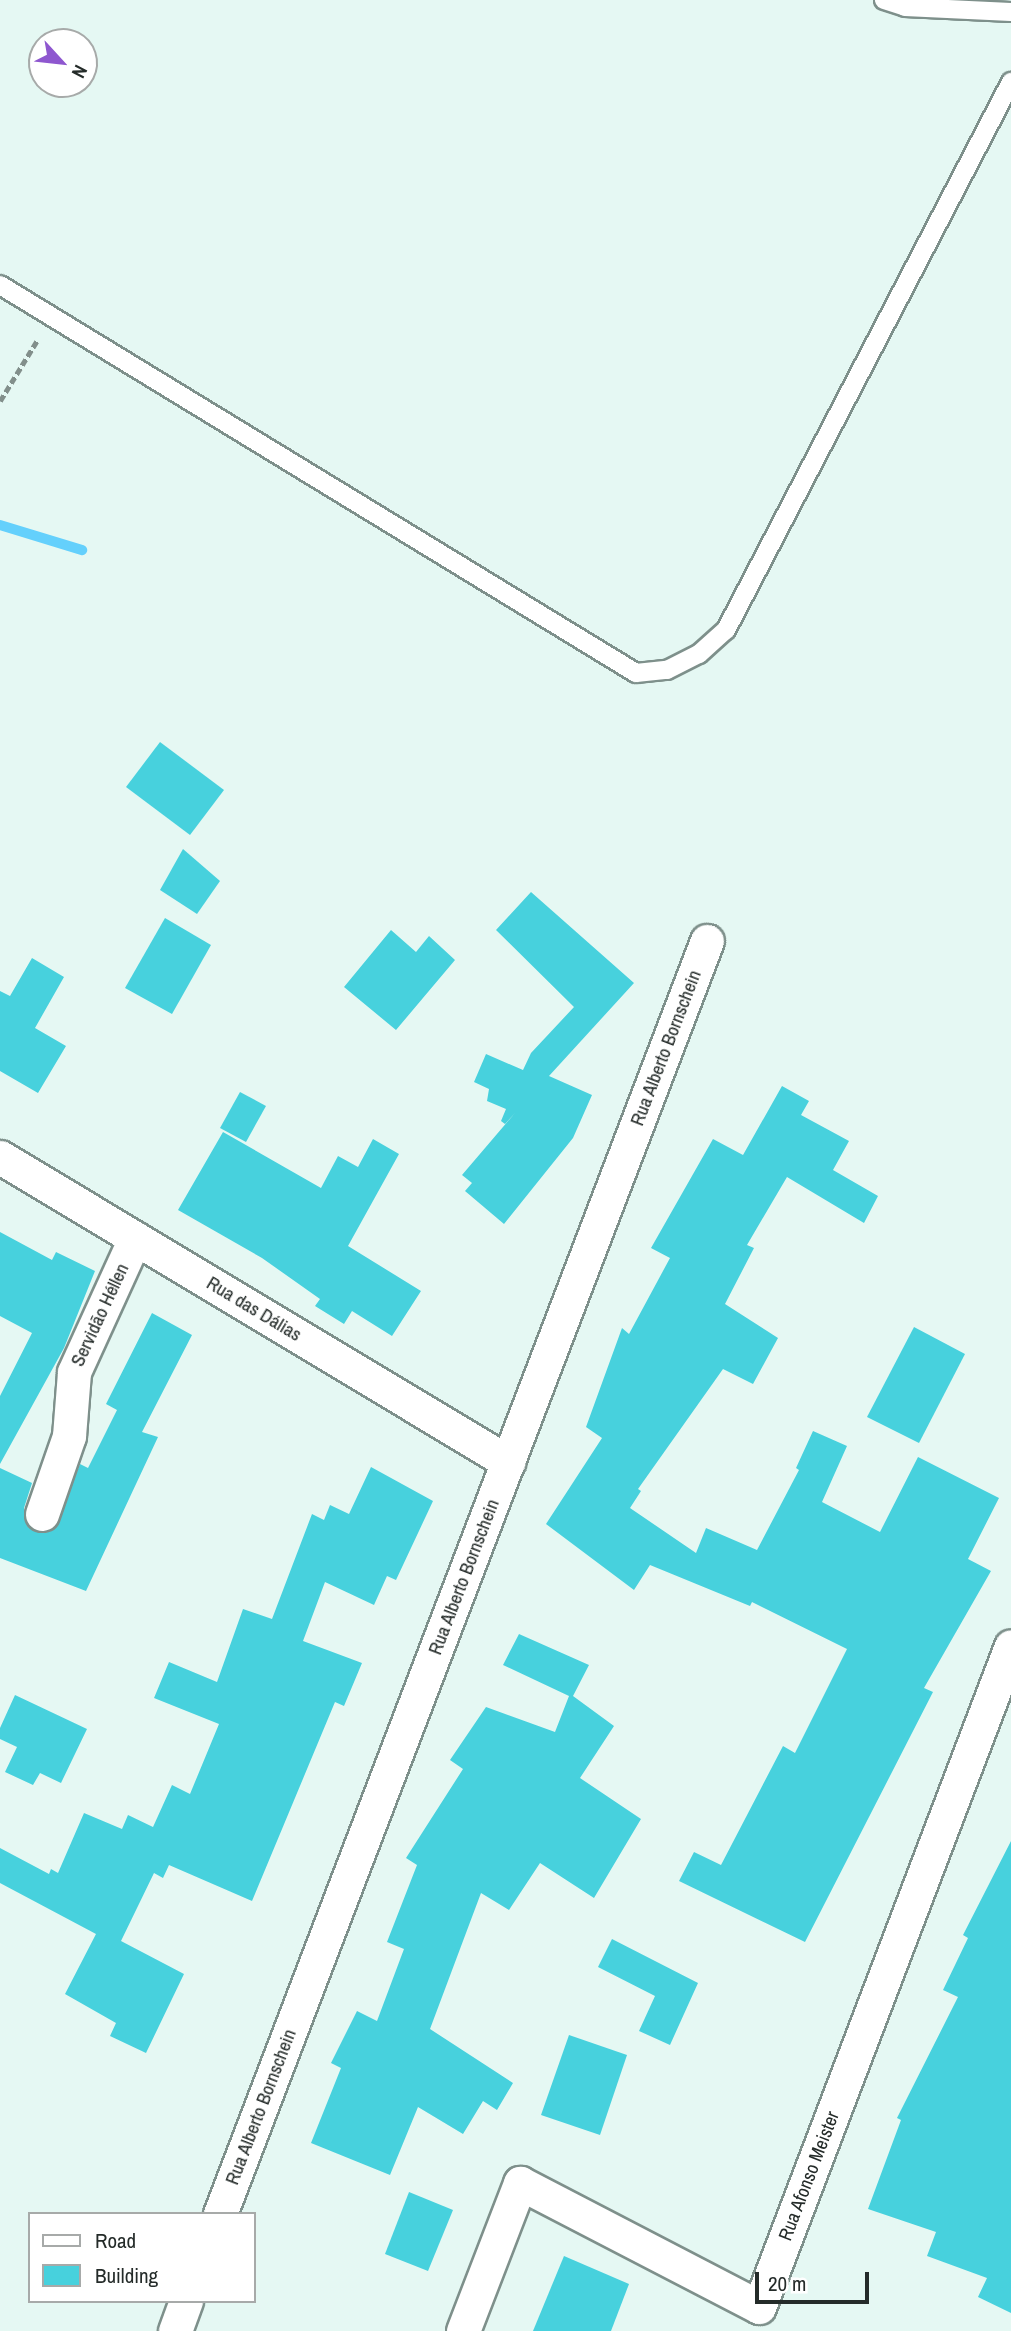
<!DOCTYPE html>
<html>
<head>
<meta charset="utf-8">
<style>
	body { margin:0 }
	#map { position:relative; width:1011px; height:2331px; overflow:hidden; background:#e5f8f3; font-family:"Archivo Narrow",sans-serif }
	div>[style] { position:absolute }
	.stream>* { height:10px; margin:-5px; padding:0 5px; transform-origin:5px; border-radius:5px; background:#64d0fc }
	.building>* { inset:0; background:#47d1dd }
	.path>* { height:4.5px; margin-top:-2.25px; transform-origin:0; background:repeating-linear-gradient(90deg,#828f8b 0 7px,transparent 0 10.5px) }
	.roads { filter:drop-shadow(2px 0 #7e908b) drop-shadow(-2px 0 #7e908b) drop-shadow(0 2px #7e908b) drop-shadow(0 -2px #7e908b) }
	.service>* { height:18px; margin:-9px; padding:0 9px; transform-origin:9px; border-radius:9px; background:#fff }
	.minor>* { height:33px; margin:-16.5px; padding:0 16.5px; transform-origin:16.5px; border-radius:16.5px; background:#fff }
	span { translate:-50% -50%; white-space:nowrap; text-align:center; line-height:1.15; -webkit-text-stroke:5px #fff; paint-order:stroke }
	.street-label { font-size:19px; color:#242b29 }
	.legend { position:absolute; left:28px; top:2212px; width:228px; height:91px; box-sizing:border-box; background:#fff; border:2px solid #a7aaa9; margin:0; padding:9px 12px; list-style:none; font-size:21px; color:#242b29 }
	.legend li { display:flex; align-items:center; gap:14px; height:35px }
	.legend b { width:35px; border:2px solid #a7aaa9 }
	.north { position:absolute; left:28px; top:28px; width:70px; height:70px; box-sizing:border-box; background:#fff; border:2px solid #a7aaa9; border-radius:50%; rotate:117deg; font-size:19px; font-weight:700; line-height:28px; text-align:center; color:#242b29 }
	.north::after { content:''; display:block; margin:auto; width:24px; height:32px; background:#8e57cf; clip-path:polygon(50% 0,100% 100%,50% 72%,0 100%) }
	.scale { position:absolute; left:755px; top:2272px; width:114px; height:32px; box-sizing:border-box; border:4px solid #242b29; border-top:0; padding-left:9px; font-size:21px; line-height:24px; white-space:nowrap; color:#242b29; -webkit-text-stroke:5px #fff; paint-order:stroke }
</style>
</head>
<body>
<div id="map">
	<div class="stream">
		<div style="left:0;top:525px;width:86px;rotate:17deg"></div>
	</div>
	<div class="building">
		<div style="clip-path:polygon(160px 742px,224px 790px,190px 835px,126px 787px)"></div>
		<div style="clip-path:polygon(183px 849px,220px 881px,197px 914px,160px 890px)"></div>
		<div style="clip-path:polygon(531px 892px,634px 983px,549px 1076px,592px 1095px,573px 1138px,504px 1224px,465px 1191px,472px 1183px,462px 1175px,515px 1113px,505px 1124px,501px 1121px,506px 1109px,487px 1101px,489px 1089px,474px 1082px,486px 1054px,523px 1070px,531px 1053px,574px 1007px,496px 930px)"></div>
		<div style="clip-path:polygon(165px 918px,211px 945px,172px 1014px,125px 988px)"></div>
		<div style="clip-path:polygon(391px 930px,416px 952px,429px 936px,455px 960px,396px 1030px,344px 987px)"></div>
		<div style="clip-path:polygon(32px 958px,64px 977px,35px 1028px,66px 1046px,38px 1093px,0 1071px,0 991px,10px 996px)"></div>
		<div style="clip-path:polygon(782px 1086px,809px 1101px,801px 1115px,849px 1141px,833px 1170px,878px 1196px,864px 1223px,787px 1177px,747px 1245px,754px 1248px,725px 1304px,778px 1338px,753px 1384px,723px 1369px,638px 1489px,641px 1491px,630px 1508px,696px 1553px,706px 1528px,757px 1550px,799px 1470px,796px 1468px,813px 1431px,847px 1446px,822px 1502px,880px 1532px,918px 1457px,999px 1498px,968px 1559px,991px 1571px,924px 1688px,933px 1692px,805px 1942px,679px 1881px,694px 1852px,721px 1865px,783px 1746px,795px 1753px,847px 1649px,752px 1602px,750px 1606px,650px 1565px,634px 1590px,546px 1524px,602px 1438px,586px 1427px,622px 1328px,629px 1334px,670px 1258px,651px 1248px,713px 1139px,743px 1155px)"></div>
		<div style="clip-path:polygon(240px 1092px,266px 1106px,246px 1142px,220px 1128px)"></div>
		<div style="clip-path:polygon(223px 1132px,321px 1188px,338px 1156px,358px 1167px,373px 1139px,399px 1154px,348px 1246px,421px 1291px,392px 1336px,352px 1311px,344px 1324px,315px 1306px,320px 1299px,262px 1258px,178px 1210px)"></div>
		<div style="clip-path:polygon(0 1232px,52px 1260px,56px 1252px,95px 1271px,64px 1348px,0 1464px,0 1396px,32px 1333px,0 1316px)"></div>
		<div style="clip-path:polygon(152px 1313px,192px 1335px,142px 1432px,158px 1437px,86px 1591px,0 1558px,0 1468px,32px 1483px,24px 1508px,28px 1527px,45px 1533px,55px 1528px,80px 1464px,88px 1468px,117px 1410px,106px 1404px)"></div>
		<div style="clip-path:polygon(914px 1327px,965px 1354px,919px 1443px,867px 1417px)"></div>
		<div style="clip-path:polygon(371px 1467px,433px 1501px,396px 1580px,387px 1576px,374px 1605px,325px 1582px,303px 1641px,362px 1663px,344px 1706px,335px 1702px,252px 1901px,169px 1865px,163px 1878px,154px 1873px,121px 1941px,184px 1974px,146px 2053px,110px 2036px,116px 2023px,65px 1994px,96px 1934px,0 1883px,0 1848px,49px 1874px,51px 1869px,58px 1873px,84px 1813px,122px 1829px,128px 1815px,153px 1827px,172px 1785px,190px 1794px,219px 1724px,154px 1698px,169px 1662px,217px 1682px,243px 1609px,272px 1619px,312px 1514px,324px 1520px,330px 1505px,349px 1514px)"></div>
		<div style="clip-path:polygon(519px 1634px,589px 1665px,573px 1696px,614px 1726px,580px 1778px,641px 1819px,594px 1898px,540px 1863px,509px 1910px,481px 1893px,430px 2029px,513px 2083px,497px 2110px,483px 2101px,463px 2134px,418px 2107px,390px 2175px,311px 2143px,341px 2068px,331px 2063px,357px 2011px,377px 2021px,404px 1949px,387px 1942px,417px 1865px,406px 1858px,463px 1769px,450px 1760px,486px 1707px,555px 1732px,569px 1696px,503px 1665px)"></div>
		<div style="clip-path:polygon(15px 1695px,87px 1729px,61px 1783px,40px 1773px,33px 1785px,5px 1772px,17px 1747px,0 1739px,0 1728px)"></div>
		<div style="clip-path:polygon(1011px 1841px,1011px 2313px,978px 2297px,987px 2278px,927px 2256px,936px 2232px,868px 2209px,901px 2120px,897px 2118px,958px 1997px,943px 1990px,968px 1938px,963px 1935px)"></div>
		<div style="clip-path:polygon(612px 1939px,698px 1983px,670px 2045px,639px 2031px,655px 1996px,598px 1967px)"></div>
		<div style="clip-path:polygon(569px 2035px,627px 2055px,600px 2135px,541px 2115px)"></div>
		<div style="clip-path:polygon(409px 2192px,453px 2210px,428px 2271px,385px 2254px)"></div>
		<div style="clip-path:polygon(564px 2256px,629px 2284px,611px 2331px,533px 2331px)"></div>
	</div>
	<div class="path">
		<div style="left:0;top:401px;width:73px;rotate:-58.5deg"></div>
	</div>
	<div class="roads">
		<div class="service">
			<div style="left:884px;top:0;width:22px;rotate:18deg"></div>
			<div style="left:905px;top:7px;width:106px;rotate:2.7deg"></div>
			<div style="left:0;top:285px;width:745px;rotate:31.39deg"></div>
			<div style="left:636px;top:673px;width:31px;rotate:-6deg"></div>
			<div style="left:667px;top:670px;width:36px;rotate:-27deg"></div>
			<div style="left:699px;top:654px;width:36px;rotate:-42deg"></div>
			<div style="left:726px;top:630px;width:618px;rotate:-62.52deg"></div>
		</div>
		<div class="minor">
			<div style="left:0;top:1157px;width:593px;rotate:30.98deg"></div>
			<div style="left:42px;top:1514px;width:83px;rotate:-70.9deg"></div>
			<div style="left:69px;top:1436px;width:64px;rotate:-85.5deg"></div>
			<div style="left:74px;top:1372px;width:147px;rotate:-65.5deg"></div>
			<div style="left:220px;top:2214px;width:1363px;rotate:-69.07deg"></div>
			<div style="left:175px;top:2331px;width:32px;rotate:-70deg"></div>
			<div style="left:463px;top:2331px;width:159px;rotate:-68.9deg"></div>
			<div style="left:520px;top:2183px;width:269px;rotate:27.4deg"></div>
			<div style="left:759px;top:2307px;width:707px;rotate:-69.13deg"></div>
		</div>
	</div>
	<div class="street-label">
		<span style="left:666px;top:1048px;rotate:-69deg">Rua Alberto Bornschein</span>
		<span style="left:254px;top:1309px;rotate:31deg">Rua das Dálias</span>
		<span style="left:100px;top:1315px;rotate:-65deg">Servidão Héllen</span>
		<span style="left:464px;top:1577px;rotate:-69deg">Rua Alberto Bornschein</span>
		<span style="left:261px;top:2107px;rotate:-69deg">Rua Alberto Bornschein</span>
		<span style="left:809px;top:2176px;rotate:-69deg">Rua Afonso Meister</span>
	</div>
	<ul class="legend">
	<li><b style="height:9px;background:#fff"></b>Road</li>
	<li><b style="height:19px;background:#47d1dd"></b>Building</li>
	</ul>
	<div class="north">N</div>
	<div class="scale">20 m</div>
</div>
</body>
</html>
